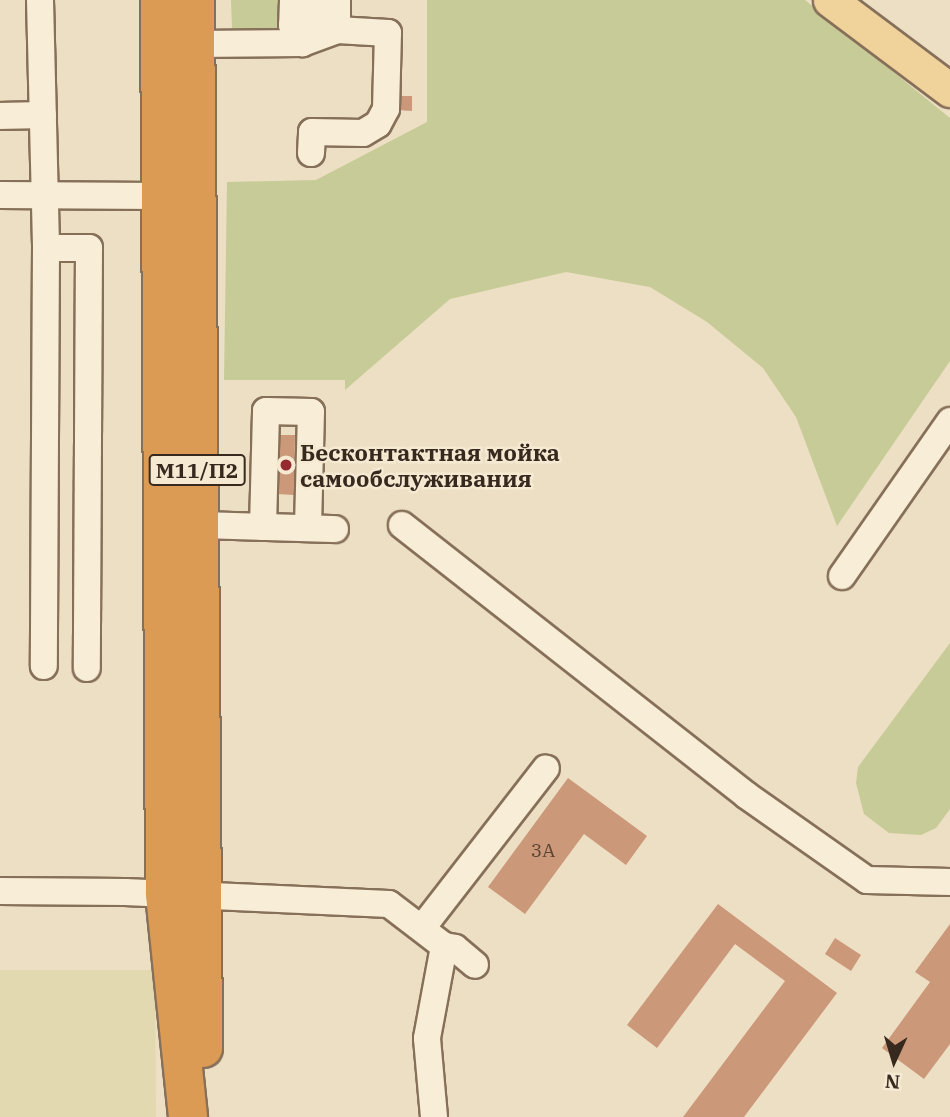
<!DOCTYPE html>
<html>
<head>
<meta charset="utf-8">
<style>
	body { margin:0 }
	#map { position:relative; width:950px; height:1117px; overflow:hidden; background:#eddfc3; font-family:"IBM Plex Serif",serif }
	div>[style] { position:absolute }
	.farmland>* { inset:0; background:#e3d9b0 }
	.green>* { inset:0; background:#c7cb97 }
	.building>* { inset:0; background:#cb9879 }
	.roads { filter:drop-shadow(2px 0 #87705a) drop-shadow(-2px 0 #87705a) drop-shadow(0 2px #87705a) drop-shadow(0 -2px #87705a) }
	.minor>* { height:26px; margin:-13px; padding:0 13px; transform-origin:13px; border-radius:13px; background:#f8edd6 }
	.major>* { height:33px; margin:-16.5px; padding:0 16.5px; transform-origin:16.5px; border-radius:16.5px; background:#f0d29b }
	.highway>* { height:38px; margin:-19px; padding:0 19px; transform-origin:19px; border-radius:19px; background:#dc9b54 }
	.dots>* { width:19px; height:19px; translate:-50% -50%; box-sizing:border-box; border:4px solid #f5e9d2; border-radius:50% }
	span { translate:-50% -50%; white-space:nowrap; text-align:center; line-height:1.15; -webkit-text-stroke:5px #f5e9d2; paint-order:stroke }
	.number-label { font-size:19px; color:#5c4535 }
	.number-label span { -webkit-text-stroke-width:0 }
	.shield-label span { padding:2px 5px; background:#f5e9d2; border:2px solid; border-radius:5px; -webkit-text-stroke-width:0 }
	.shield-label { font-size:21px; color:#37291e; font-weight:700 }
	.poi-label { font-size:23px; color:#37291e; font-weight:700 }
	.left { translate:0 -50%; text-align:left }
	.north { position:absolute; left:859px; top:1026px; width:70px; height:70px; -webkit-text-stroke:5px #f5e9d2; paint-order:stroke; rotate:184deg; font-size:19px; font-weight:700; line-height:28px; text-align:center; color:#37291e }
	.north::after { content:''; display:block; margin:auto; width:24px; height:32px; background:#37291e; clip-path:polygon(50% 0,100% 100%,50% 72%,0 100%) }
</style>
</head>
<body>
<div id="map">
	<div class="farmland">
		<div style="clip-path:polygon(0 970px,155px 970px,156px 1117px,0 1117px)"></div>
	</div>
	<div class="green">
		<div style="clip-path:polygon(231px 0,288px 0,281px 26px,276px 30px,232px 28px)"></div>
		<div style="clip-path:polygon(427px 0,805px 0,950px 118px,950px 361px,837px 526px,796px 417px,763px 368px,707px 322px,650px 287px,566px 272px,450px 299px,345px 390px,345px 380px,224px 380px,227px 182px,316px 180px,427px 122px)"></div>
		<div style="clip-path:polygon(950px 643px,950px 809px,936px 828px,921px 835px,889px 833px,864px 814px,856px 783px,858px 767px)"></div>
	</div>
	<div class="building">
		<div style="clip-path:polygon(398px 96px,412px 96px,412px 111px,397px 110px)"></div>
		<div style="clip-path:polygon(278px 435px,295px 435px,294px 495px,277px 494px)"></div>
		<div style="clip-path:polygon(568px 778px,647px 836px,626px 865px,584px 834px,525px 914px,488px 887px)"></div>
		<div style="clip-path:polygon(718px 904px,837px 993px,744px 1117px,683px 1117px,785px 981px,735px 944px,657px 1048px,627px 1025px)"></div>
		<div style="clip-path:polygon(950px 924px,950px 1044px,924px 1079px,882px 1048px,930px 982px,915px 972px)"></div>
		<div style="clip-path:polygon(835px 938px,861px 955px,851px 971px,825px 954px)"></div>
	</div>
	<div class="roads">
		<div class="minor">
			<div style="left:40px;top:0;width:248px;rotate:88.6deg"></div>
			<div style="left:46px;top:248px;width:418px;rotate:90.3deg"></div>
			<div style="left:293px;top:0;width:25px;rotate:92deg"></div>
			<div style="left:292px;top:25px;width:21px;rotate:61deg"></div>
			<div style="left:302px;top:43px;width:21px;rotate:-61deg"></div>
			<div style="left:312px;top:25px;width:25px;rotate:-88deg"></div>
			<div style="left:195px;top:44px;width:107px;rotate:-0.5deg"></div>
			<div style="left:302px;top:43px;width:37px;rotate:-20deg"></div>
			<div style="left:337px;top:30px;width:30px;rotate:-90deg"></div>
			<div style="left:0;top:116px;width:43px;rotate:-1.3deg"></div>
			<div style="left:311px;top:153px;width:21px;rotate:-87deg"></div>
			<div style="left:312px;top:132px;width:51px;rotate:1.1deg"></div>
			<div style="left:363px;top:133px;width:17px;rotate:-31deg"></div>
			<div style="left:378px;top:124px;width:17px;rotate:-62deg"></div>
			<div style="left:386px;top:109px;width:76px;rotate:-88.5deg"></div>
			<div style="left:388px;top:33px;width:51px;rotate:-176.6deg"></div>
			<div style="left:0;top:195px;width:160px;rotate:0.4deg"></div>
			<div style="left:46px;top:248px;width:43px"></div>
			<div style="left:89px;top:248px;width:420px;rotate:90.3deg"></div>
			<div style="left:198px;top:525px;width:137px;rotate:1.7deg"></div>
			<div style="left:402px;top:525px;width:437px;rotate:38.1deg"></div>
			<div style="left:746px;top:795px;width:148px;rotate:35.1deg"></div>
			<div style="left:867px;top:880px;width:83px;rotate:1.4deg"></div>
			<div style="left:263px;top:527px;width:116px;rotate:-88.5deg"></div>
			<div style="left:266px;top:411px;width:45px;rotate:1.3deg"></div>
			<div style="left:311px;top:412px;width:116px;rotate:91.5deg"></div>
			<div style="left:842px;top:576px;width:189px;rotate:-55.1deg"></div>
			<div style="left:0;top:891px;width:125px;rotate:0.5deg"></div>
			<div style="left:125px;top:892px;width:264px;rotate:2.6deg"></div>
			<div style="left:389px;top:904px;width:69px;rotate:37.4deg"></div>
			<div style="left:444px;top:946px;width:11px;rotate:10deg"></div>
			<div style="left:455px;top:948px;width:26px;rotate:40deg"></div>
			<div style="left:422px;top:928px;width:202px;rotate:-52.2deg"></div>
			<div style="left:434px;top:1117px;width:79px;rotate:-95.1deg"></div>
			<div style="left:427px;top:1038px;width:94px;rotate:-79.5deg"></div>
		</div>
		<div class="major">
			<div style="left:830px;top:0;width:150px;rotate:36.9deg"></div>
		</div>
		<div class="highway">
			<div style="left:160px;top:0;width:894px;rotate:89.68deg"></div>
			<div style="left:165px;top:894px;width:224px;rotate:84.1deg"></div>
			<div style="left:195px;top:0;width:1048px;rotate:89.56deg"></div>
		</div>
	</div>
	<div class="dots">
		<div style="left:286px;top:465px;background:#952b30"></div>
	</div>
	<div class="number-label">
		<span style="left:543px;top:851px">3А</span>
	</div>
	<div class="shield-label">
		<span style="left:197px;top:470px">М11/П2</span>
	</div>
	<div class="poi-label">
		<span class="left" style="left:300px;top:465px">Бесконтактная мойка<br>самообслуживания</span>
	</div>
	<div class="north">N</div>
</div>
</body>
</html>
